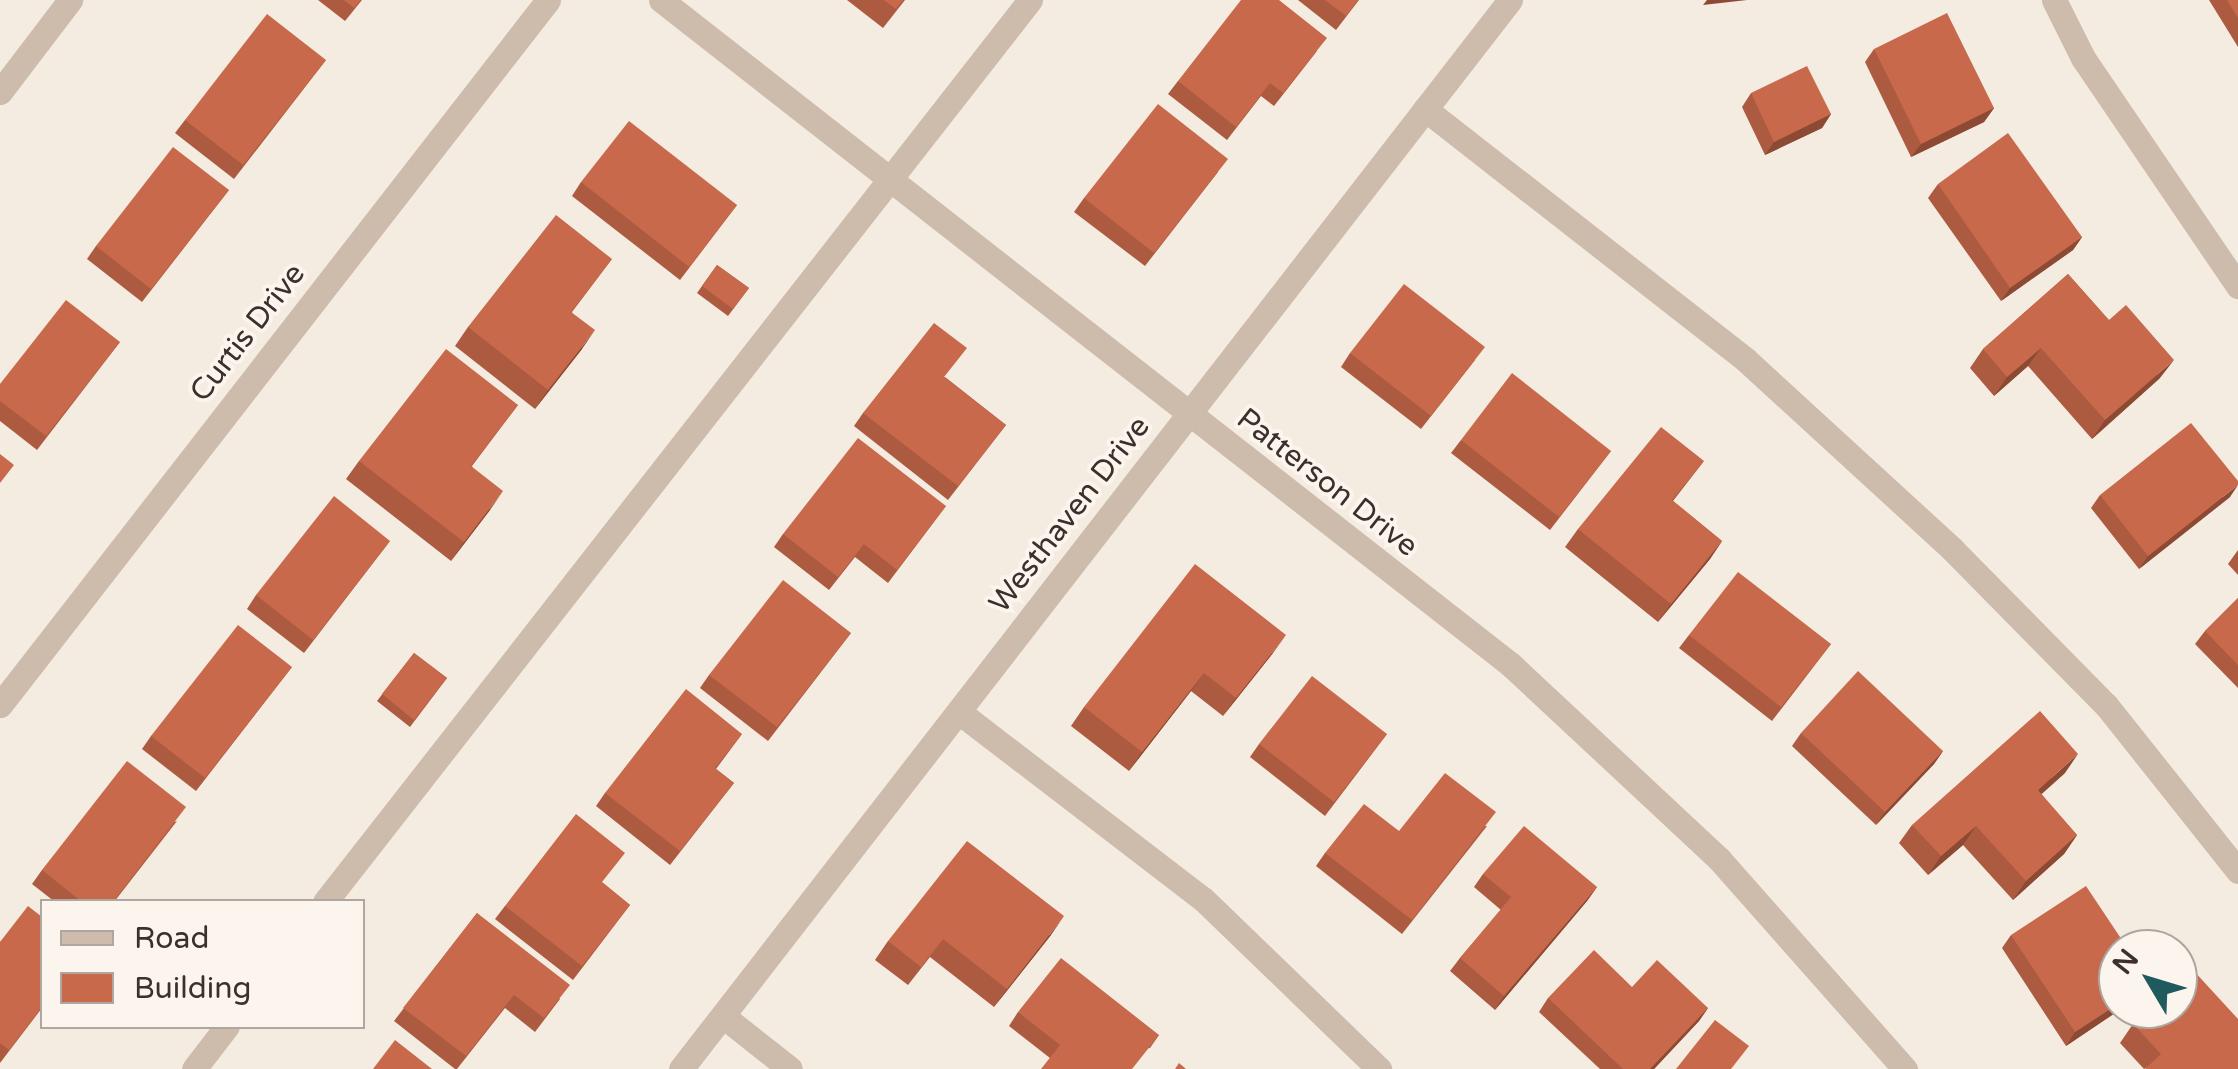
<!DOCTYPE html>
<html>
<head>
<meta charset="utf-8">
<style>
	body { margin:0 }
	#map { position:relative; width:2238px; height:1069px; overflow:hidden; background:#f4ebe1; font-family:"Varela Round",sans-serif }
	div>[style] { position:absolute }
	.lane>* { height:25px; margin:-12.5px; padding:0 12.5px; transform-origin:12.5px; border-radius:12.5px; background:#cdbbac }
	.street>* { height:25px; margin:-12.5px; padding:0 12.5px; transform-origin:12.5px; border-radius:12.5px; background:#cdbbac }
	.wall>* { inset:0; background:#ac5a40 }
	.shaded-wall>* { inset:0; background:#8c4a34 }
	.building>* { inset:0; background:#c8694b }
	span { translate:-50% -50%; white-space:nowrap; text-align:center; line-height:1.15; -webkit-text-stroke:8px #fbf5ee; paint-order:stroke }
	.street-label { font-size:30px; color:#3b302b }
	.legend { position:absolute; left:40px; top:899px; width:325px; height:130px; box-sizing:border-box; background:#fbf5ee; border:2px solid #aea6a0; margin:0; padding:12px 18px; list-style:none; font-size:30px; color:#3b302b }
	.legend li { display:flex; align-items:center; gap:20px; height:50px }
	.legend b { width:50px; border:2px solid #aea6a0 }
	.north { position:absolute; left:2098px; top:929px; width:100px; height:100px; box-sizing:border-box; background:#fbf5ee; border:2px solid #aea6a0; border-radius:50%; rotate:308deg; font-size:28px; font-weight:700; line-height:40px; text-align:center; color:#3b302b }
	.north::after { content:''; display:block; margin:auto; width:35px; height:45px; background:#1f5a5e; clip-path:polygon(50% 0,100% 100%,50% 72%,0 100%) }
</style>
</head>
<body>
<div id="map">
	<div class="lane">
		<div style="left:0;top:92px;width:116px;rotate:-52.7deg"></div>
		<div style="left:1425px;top:109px;width:407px;rotate:38deg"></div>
		<div style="left:1746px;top:360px;width:280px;rotate:42.5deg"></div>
		<div style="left:1952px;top:549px;width:219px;rotate:45.4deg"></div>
		<div style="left:2106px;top:705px;width:212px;rotate:51.5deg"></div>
		<div style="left:959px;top:712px;width:307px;rotate:37.5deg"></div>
		<div style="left:1203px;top:899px;width:245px;rotate:44deg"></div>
		<div style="left:325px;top:902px;width:1145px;rotate:-51.99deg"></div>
		<div style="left:194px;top:1069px;width:54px;rotate:-52.5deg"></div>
	</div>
	<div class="street">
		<div style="left:661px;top:0;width:1078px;rotate:38.03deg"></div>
		<div style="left:1510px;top:664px;width:286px;rotate:43deg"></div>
		<div style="left:1719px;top:859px;width:281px;rotate:48.5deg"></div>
		<div style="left:2054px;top:0;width:65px;rotate:63.4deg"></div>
		<div style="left:2083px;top:58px;width:276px;rotate:55.8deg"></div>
		<div style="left:0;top:705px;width:893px;rotate:-52.14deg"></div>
		<div style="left:723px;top:1016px;width:85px;rotate:38.3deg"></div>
		<div style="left:681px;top:1069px;width:1353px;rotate:-52.21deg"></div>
	</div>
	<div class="wall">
		<div style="clip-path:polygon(318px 0,362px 0,345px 21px)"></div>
		<div style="clip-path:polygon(847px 0,905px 0,883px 28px)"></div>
		<div style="clip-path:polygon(1298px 0,1359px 0,1336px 30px)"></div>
		<div style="clip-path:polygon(2209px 0,2238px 0,2238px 47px)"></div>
		<div style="clip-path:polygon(1874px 49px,1994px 108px,1984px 122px,1911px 157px,1865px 62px)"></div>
		<div style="clip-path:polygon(1317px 51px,1274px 106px,1261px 96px,1227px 140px,1168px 94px,1178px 81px)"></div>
		<div style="clip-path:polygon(326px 60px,234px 179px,175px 133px,185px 120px)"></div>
		<div style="clip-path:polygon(1751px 93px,1831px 114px,1822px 128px,1765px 155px,1742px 107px)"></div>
		<div style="clip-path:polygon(1218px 172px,1145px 266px,1074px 212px,1084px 198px)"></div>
		<div style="clip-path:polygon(581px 182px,737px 205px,680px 280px,572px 196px)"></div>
		<div style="clip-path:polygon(1938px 184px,2082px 237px,2073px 250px,2001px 301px,1928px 198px)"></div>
		<div style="clip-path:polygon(229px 190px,142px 302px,87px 259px,96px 246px)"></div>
		<div style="clip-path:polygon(612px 259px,572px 312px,582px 349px,535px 409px,455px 346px,468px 327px)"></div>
		<div style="clip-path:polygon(717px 265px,749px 288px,728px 316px,697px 293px)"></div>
		<div style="clip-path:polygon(2068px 274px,2160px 378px,2092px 439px,2028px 366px,1994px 396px,1970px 368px,1983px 349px)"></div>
		<div style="clip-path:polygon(120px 342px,37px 450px,0 421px,0 384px)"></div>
		<div style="clip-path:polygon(1350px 353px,1475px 360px,1421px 429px,1341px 367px)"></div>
		<div style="clip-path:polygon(945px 377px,1006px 425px,948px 500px,854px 426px,863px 413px)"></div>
		<div style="clip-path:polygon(518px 405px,472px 466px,490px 510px,451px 561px,346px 479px,359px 461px)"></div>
		<div style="clip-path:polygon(1461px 440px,1611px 451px,1550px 530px,1451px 453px)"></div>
		<div style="clip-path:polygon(1704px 461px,1673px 501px,1722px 541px,1710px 559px,1658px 622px,1565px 547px,1578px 529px)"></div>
		<div style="clip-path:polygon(2100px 495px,2230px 497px,2139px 569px,2091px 508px)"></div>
		<div style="clip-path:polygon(946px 506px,888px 583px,855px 557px,829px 590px,774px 547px,783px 534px)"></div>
		<div style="clip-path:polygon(390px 541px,304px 653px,247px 609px,256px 595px)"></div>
		<div style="clip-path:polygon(2238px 550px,2238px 575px,2228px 564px)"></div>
		<div style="clip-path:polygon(2238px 598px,2238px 688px,2195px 644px,2205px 631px)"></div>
		<div style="clip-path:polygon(851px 633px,768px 741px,700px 688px,709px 675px)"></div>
		<div style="clip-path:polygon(1689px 635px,1831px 644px,1772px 721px,1679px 648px)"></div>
		<div style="clip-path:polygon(414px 653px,447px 678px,410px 727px,377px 701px)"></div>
		<div style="clip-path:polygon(1273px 653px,1223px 716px,1191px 691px,1129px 771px,1071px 726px,1084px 707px)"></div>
		<div style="clip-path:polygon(292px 667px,196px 791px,142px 749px,151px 736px)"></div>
		<div style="clip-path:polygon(1801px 733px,1943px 751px,1934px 764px,1876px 825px,1792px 746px)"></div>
		<div style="clip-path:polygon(742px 734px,716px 769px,734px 783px,670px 865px,596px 806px,605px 793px)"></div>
		<div style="clip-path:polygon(1387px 734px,1325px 816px,1250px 757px,1259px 744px)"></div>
		<div style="clip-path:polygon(2065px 773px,2041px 794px,2077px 835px,2064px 854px,2013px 900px,1963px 845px,1928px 875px,1899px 843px,1912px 825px)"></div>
		<div style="clip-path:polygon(177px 821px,114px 902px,55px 902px,32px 884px,42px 870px)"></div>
		<div style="clip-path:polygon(1487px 826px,1402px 934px,1316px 866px,1325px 853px,1399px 831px)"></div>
		<div style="clip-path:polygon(1483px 874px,1597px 887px,1587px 901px,1495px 1010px,1450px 971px,1460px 958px,1501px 910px,1474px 887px)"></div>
		<div style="clip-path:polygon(603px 883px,630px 905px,573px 980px,495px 919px,505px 906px)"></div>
		<div style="clip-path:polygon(477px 913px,560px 999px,535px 1032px,505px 1008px,457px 1069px,455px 1069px,394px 1021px)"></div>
		<div style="clip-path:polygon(42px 917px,42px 1008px,0 1063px,0 942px)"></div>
		<div style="clip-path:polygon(1051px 935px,994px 1007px,930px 957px,908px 985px,875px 960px,888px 941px)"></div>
		<div style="clip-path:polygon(2011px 935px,2118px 1009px,2121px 1009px,2066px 1046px,2002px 948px)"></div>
		<div style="clip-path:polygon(1632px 987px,1708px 1008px,1699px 1021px,1654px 1069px,1600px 1069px,1539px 1012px,1548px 998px)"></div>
		<div style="clip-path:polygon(1018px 1012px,1159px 1035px,1150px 1048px,1050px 1058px,1009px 1026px)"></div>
		<div style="clip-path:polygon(2238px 1019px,2144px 1069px,2120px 1043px,2133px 1024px)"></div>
	</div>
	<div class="shaded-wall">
		<div style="clip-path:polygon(1707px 0,1747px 0,1703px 5px)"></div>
		<div style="clip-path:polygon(1994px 108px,1984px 122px,1911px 157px,1921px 144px)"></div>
		<div style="clip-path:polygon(1831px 114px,1822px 128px,1765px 155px,1774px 142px)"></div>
		<div style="clip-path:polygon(2082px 237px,2073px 250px,2001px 301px,2010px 288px)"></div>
		<div style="clip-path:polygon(595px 330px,582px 349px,535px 409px,548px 390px)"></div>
		<div style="clip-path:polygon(2041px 348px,2028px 366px,1994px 396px,2007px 377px)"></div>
		<div style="clip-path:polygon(2174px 360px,2160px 378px,2092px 439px,2105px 420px)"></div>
		<div style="clip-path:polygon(2238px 485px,2230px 497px,2139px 569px,2148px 556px)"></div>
		<div style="clip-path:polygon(503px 491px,490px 510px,451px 561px,464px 542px)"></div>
		<div style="clip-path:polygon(1722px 541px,1710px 559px,1658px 622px,1671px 604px)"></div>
		<div style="clip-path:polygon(1286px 635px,1273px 653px,1223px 716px,1236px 698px)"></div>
		<div style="clip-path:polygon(1204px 673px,1191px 691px,1129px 771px,1142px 752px)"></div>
		<div style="clip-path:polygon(1943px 751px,1934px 764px,1876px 825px,1885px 812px)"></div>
		<div style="clip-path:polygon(2078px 754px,2065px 773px,2025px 809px,2038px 790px)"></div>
		<div style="clip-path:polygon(1976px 826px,1963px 845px,1928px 875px,1941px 856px)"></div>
		<div style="clip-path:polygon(2077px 835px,2064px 854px,2013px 900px,2026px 881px)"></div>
		<div style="clip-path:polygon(1597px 887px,1587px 901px,1495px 1010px,1504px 996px)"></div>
		<div style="clip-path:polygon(1064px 916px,1051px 935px,994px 1007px,1007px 989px)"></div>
		<div style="clip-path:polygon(2118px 1004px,2118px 1009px,2121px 1009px,2066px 1046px,2075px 1032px)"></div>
		<div style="clip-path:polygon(1708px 1008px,1699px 1021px,1654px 1069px,1650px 1069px)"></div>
	</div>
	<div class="building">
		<div style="clip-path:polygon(344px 0,361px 0,354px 8px)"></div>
		<div style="clip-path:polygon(884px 0,903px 0,896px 9px)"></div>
		<div style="clip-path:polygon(1241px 0,1279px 0,1327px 38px,1283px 93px,1270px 83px,1236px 127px,1178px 81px)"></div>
		<div style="clip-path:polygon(1325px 0,1358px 0,1346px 16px)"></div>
		<div style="clip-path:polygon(2227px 0,2238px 0,2238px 18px)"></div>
		<div style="clip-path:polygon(1947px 13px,1994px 108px,1921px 144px,1874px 49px)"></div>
		<div style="clip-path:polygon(267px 14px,326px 60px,243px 165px,185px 120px)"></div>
		<div style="clip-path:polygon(1807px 66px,1831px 114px,1774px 142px,1751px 93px)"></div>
		<div style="clip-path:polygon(1158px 104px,1228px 159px,1154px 253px,1084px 198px)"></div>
		<div style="clip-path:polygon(629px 121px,737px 205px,689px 267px,581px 182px)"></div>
		<div style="clip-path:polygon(2008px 133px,2082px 237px,2010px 288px,1938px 184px)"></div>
		<div style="clip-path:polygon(173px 147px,229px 190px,151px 289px,96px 246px)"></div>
		<div style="clip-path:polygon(556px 215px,612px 259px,571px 312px,595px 330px,548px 390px,468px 327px)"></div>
		<div style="clip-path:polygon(717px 265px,749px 288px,733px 309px,702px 286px)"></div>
		<div style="clip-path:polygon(2068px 274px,2109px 320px,2126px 305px,2174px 360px,2105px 420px,2041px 348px,2007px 377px,1983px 349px)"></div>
		<div style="clip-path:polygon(1404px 284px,1485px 347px,1431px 416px,1350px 353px)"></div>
		<div style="clip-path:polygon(66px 300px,120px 342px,46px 436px,0 401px,0 384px)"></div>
		<div style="clip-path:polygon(934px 323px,967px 348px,944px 377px,1006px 425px,958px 486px,863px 413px)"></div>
		<div style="clip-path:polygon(446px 349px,518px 405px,471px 466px,503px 491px,464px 542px,359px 461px)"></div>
		<div style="clip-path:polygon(1512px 373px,1611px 451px,1559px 517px,1461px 440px)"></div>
		<div style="clip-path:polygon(2191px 423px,2238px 481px,2238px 485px,2148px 556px,2100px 495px)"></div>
		<div style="clip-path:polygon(1661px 427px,1704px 461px,1672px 500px,1722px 541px,1671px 604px,1578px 529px)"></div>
		<div style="clip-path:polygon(858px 438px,946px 506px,897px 570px,864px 544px,838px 577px,783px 534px)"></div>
		<div style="clip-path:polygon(0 454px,14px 465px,0 483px)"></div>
		<div style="clip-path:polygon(334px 496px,390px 541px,313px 640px,256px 595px)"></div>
		<div style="clip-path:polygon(1195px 564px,1286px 635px,1236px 698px,1204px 673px,1142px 752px,1084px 707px)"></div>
		<div style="clip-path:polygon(1738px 572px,1831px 644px,1781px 707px,1689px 635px)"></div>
		<div style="clip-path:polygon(783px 580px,851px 633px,777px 727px,709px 675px)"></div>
		<div style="clip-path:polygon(2238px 598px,2238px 665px,2205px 631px)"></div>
		<div style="clip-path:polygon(238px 625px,292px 667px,205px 778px,151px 736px)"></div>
		<div style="clip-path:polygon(414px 653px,447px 678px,414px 720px,382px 694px)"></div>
		<div style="clip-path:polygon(1858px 671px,1943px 751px,1885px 812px,1801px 733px)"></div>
		<div style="clip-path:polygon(1312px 676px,1387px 734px,1334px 802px,1259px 744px)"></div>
		<div style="clip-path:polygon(686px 689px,742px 734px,715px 768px,734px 783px,680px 851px,605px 793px)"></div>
		<div style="clip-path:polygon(2040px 711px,2078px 754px,2038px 790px,2077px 835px,2026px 881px,1976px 826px,1941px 856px,1912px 825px)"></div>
		<div style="clip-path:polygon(127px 761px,186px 807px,113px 902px,82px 902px,42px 870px)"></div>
		<div style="clip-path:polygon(1445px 773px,1496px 812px,1412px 920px,1325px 853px,1364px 804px,1399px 831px)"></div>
		<div style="clip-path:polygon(576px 814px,625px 853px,602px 882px,630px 905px,582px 966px,505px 906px)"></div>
		<div style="clip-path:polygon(1524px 826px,1597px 887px,1504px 996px,1460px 958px,1511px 897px,1483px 874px)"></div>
		<div style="clip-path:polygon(967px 841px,1064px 916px,1007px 989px,943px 939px,921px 967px,888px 941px)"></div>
		<div style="clip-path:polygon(2086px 886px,2128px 949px,2118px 949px,2118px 1004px,2075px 1032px,2011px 935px)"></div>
		<div style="clip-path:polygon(28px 906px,42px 917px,42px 1007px,9px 1050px,0 1043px,0 942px)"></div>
		<div style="clip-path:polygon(477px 913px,570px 985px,544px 1018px,514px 995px,466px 1056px,403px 1008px)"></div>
		<div style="clip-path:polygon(1594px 950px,1632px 987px,1657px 960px,1708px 1008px,1650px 1069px,1623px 1069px,1548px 998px)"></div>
		<div style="clip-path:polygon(1061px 958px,1159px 1035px,1132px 1069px,1041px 1069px,1060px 1045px,1018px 1012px)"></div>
		<div style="clip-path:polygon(2193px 970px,2238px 1019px,2238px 1069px,2145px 1069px,2161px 1054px,2133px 1024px,2150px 1009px,2178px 1009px,2178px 983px)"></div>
		<div style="clip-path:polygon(1715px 1020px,1749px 1046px,1731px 1069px,1676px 1069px)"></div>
		<div style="clip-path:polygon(395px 1040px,432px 1069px,373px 1069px)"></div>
		<div style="clip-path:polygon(1179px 1063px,1186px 1069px,1175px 1069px)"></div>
	</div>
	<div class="street-label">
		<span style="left:248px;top:333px;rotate:-52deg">Curtis Drive</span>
		<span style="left:1327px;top:483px;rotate:38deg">Patterson Drive</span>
		<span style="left:1070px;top:515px;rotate:-52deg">Westhaven Drive</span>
	</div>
	<ul class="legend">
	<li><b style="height:12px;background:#cdbbac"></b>Road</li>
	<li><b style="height:28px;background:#c8694b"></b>Building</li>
	</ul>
	<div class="north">N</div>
</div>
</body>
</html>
